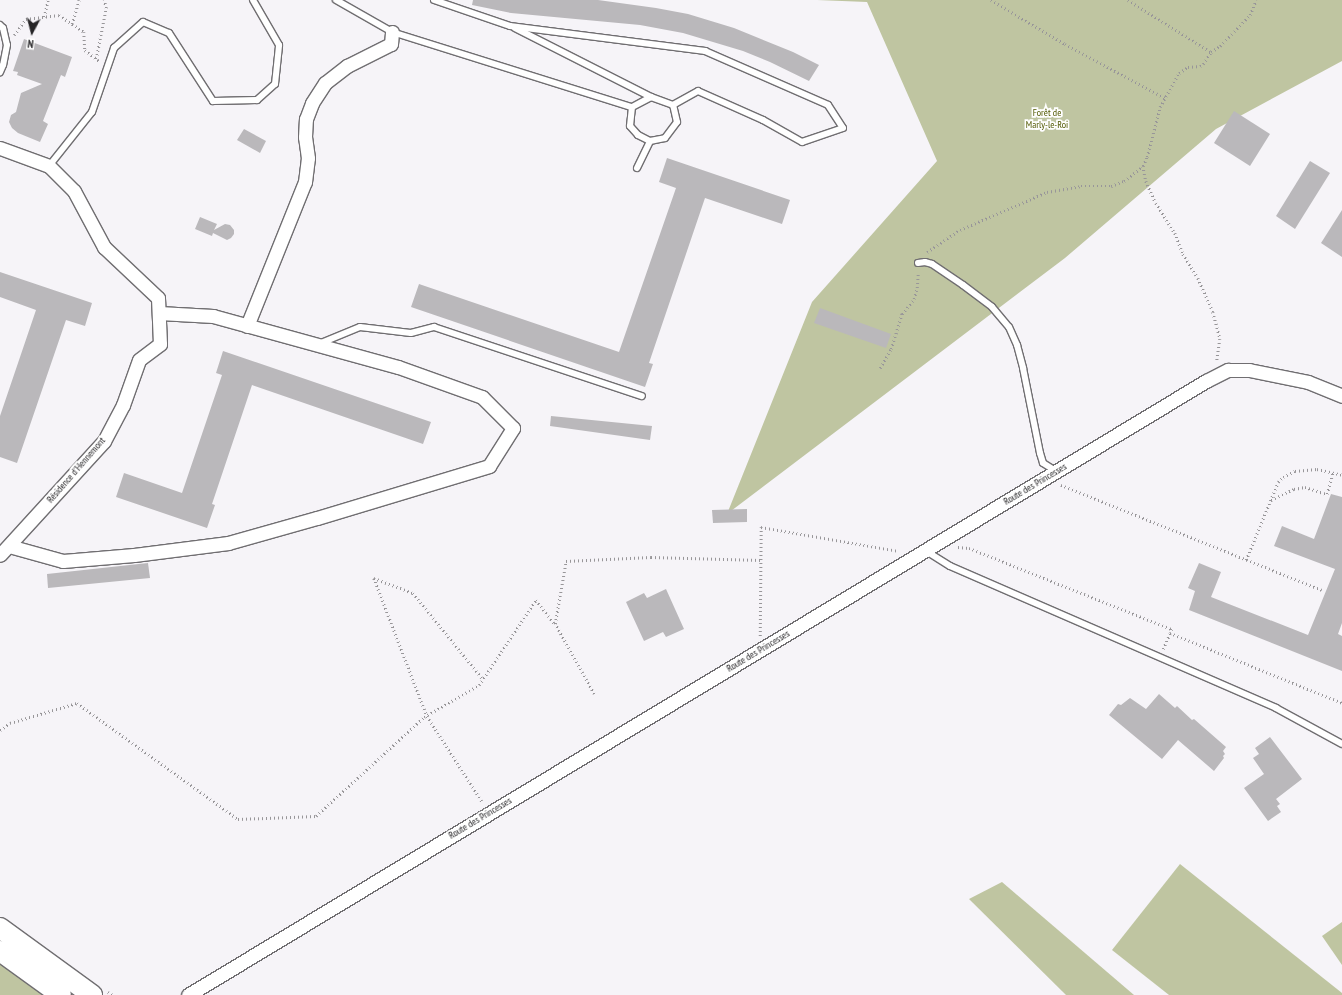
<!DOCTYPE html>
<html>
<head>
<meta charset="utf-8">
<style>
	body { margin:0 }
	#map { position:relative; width:1342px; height:995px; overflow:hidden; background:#f6f4f8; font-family:"PT Sans Narrow",sans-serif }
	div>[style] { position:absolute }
	.green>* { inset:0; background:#bfc5a1 }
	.building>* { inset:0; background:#bab8bb }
	.path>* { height:2.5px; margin-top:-1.25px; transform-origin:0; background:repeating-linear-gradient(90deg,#989699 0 1px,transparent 0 4px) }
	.roads { filter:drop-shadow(1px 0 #706e71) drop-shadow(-1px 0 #706e71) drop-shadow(0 1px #706e71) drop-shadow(0 -1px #706e71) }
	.lane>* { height:6px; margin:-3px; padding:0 3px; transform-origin:3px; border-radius:3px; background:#fff }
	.street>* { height:13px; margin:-6.5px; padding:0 6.5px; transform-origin:6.5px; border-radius:6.5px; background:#fff }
	.primary>* { height:20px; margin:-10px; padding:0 10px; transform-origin:10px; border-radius:10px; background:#fff }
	span { translate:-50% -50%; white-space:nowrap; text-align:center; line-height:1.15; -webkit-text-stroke:3.5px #fff; paint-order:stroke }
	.park-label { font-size:10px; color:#515800 }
	.street-label { font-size:10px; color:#262527 }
	.north { position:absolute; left:12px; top:12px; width:40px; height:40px; -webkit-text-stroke:3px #fff; paint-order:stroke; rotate:187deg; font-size:11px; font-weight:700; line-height:16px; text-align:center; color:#262527 }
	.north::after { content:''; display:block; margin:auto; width:14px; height:18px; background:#262527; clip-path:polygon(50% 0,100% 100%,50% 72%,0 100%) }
</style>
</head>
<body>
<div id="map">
	<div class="green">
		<div style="clip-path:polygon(817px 0,1342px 0,1342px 61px,1216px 129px,1065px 258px,727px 514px,812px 302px,937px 161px,867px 2px)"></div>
		<div style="clip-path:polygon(1180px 864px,1342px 993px,1342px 995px,1169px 995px,1112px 950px)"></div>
		<div style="clip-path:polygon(1002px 882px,1134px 995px,1066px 995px,969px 899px)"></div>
		<div style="clip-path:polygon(1342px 922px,1342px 965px,1322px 936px)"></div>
		<div style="clip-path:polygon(0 955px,57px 995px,0 995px)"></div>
	</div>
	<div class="building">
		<div style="clip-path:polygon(473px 0,598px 0,656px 8px,688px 14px,734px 28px,793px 52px,819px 65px,809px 81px,770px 62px,743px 51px,683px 33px,640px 25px,511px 13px,472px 5px)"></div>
		<div style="clip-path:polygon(24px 39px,72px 57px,65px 77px,61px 75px,43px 121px,48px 124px,40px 142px,18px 133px,12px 128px,9px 122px,11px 115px,16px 112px,21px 93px,42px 84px,17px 75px,18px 72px,13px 71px)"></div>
		<div style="clip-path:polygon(1234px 111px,1270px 134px,1250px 166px,1214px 143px)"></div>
		<div style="clip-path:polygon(244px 129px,266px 141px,260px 153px,237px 140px)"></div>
		<div style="clip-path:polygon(667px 158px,790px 200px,782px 224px,705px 198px,649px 363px,653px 364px,645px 387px,411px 307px,419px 284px,619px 352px,676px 188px,659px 182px)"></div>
		<div style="clip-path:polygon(1310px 161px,1330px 173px,1295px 229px,1276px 216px)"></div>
		<div style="clip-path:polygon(1342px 210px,1342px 257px,1321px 243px)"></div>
		<div style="clip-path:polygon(200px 217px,217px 224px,214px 230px,225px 224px,230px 225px,234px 230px,234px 234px,231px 238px,227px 240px,213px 233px,212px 236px,195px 229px)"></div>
		<div style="clip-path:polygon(0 272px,92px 303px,85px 326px,66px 320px,17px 463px,0 457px,0 416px,36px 310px,0 297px)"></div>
		<div style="clip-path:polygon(820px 308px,891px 334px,886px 348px,814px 323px)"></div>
		<div style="clip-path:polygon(223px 351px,431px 422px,423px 444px,252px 385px,212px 504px,215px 505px,207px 528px,116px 497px,124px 473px,182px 493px,222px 375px,216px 373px)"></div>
		<div style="clip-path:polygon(551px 416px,652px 426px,650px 440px,550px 426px)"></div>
		<div style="clip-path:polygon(1331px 494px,1342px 497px,1342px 623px,1338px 634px,1342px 636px,1342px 671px,1189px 610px,1195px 591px,1188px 588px,1199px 563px,1221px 572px,1211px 597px,1308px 635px,1335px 569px,1274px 546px,1282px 526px,1314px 539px)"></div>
		<div style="clip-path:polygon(747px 509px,747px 522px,713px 523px,712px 510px)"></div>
		<div style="clip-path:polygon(148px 563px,150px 578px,48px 588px,47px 574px)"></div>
		<div style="clip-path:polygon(666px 589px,684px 629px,666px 637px,663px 632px,644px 641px,626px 602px,644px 593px,647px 598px)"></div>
		<div style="clip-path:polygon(1159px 694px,1175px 708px,1177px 706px,1192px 720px,1194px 719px,1226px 747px,1223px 751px,1225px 754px,1223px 756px,1224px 758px,1214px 771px,1178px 740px,1162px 759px,1109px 715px,1118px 704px,1121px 705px,1130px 698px,1146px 709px)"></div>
		<div style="clip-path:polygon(1270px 737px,1302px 779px,1276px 799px,1280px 804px,1277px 806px,1281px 812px,1268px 821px,1244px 788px,1264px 774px,1253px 758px,1259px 754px,1255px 748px)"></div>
	</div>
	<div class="path">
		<div style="left:991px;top:0;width:86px;rotate:30.7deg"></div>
		<div style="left:1065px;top:44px;width:114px;rotate:28.4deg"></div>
		<div style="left:1128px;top:0;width:98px;rotate:32.1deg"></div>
		<div style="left:44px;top:17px;width:17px;rotate:-77deg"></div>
		<div style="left:72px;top:24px;width:25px;rotate:-74deg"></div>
		<div style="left:14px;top:35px;width:20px;rotate:-53deg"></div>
		<div style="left:26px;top:19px;width:33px;rotate:-7deg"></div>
		<div style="left:59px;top:15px;width:30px;rotate:34deg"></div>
		<div style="left:84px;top:32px;width:18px;rotate:87deg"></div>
		<div style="left:85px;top:50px;width:18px;rotate:38deg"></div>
		<div style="left:96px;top:59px;width:52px;rotate:-78.9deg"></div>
		<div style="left:106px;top:8px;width:8px;rotate:-104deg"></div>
		<div style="left:1143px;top:166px;width:15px;rotate:79deg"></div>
		<div style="left:1146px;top:181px;width:24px;rotate:66deg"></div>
		<div style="left:1156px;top:203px;width:36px;rotate:58deg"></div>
		<div style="left:1175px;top:233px;width:22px;rotate:69deg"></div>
		<div style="left:1183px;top:254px;width:28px;rotate:58deg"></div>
		<div style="left:1198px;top:278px;width:37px;rotate:66deg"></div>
		<div style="left:1213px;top:312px;width:28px;rotate:75deg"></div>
		<div style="left:1220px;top:339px;width:22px;rotate:98deg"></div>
		<div style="left:927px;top:252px;width:40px;rotate:-34deg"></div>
		<div style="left:960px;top:230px;width:95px;rotate:-23.6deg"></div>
		<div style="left:1047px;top:192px;width:35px;rotate:-10deg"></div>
		<div style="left:1081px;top:186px;width:30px"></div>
		<div style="left:1111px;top:186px;width:14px;rotate:-21deg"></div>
		<div style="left:1124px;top:181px;width:24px;rotate:-38deg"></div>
		<div style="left:1143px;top:166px;width:10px;rotate:-66deg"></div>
		<div style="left:1147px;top:157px;width:52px;rotate:-75.4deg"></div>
		<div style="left:1160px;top:107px;width:39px;rotate:-61deg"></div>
		<div style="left:1179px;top:73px;width:11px;rotate:-34deg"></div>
		<div style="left:1188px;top:67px;width:12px;rotate:-5deg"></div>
		<div style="left:1200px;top:66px;width:4px;rotate:-34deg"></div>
		<div style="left:1203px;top:64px;width:14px;rotate:-56deg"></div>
		<div style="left:1211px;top:52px;width:11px;rotate:-34deg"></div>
		<div style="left:1220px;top:46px;width:43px;rotate:-45.9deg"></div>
		<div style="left:1250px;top:15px;width:16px;rotate:-68deg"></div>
		<div style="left:880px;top:368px;width:22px;rotate:-60deg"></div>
		<div style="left:891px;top:349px;width:37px;rotate:-73deg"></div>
		<div style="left:902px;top:314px;width:19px;rotate:-51deg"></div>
		<div style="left:914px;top:299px;width:11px;rotate:-75deg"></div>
		<div style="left:917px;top:288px;width:16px;rotate:-86deg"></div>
		<div style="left:1061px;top:485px;width:281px;rotate:21.9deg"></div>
		<div style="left:1271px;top:500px;width:25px;rotate:-26deg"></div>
		<div style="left:1294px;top:489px;width:11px;rotate:-10deg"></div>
		<div style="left:1305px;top:487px;width:23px;rotate:18deg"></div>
		<div style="left:1327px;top:494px;width:23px;rotate:-75deg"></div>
		<div style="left:958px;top:547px;width:11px;rotate:5deg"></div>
		<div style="left:969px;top:548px;width:219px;rotate:21.8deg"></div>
		<div style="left:1172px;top:629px;width:4px;rotate:117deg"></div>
		<div style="left:1246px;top:560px;width:84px;rotate:-67.7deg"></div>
		<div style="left:1278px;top:482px;width:7px;rotate:-45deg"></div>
		<div style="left:1283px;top:477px;width:13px;rotate:-27deg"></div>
		<div style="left:1295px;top:471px;width:22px;rotate:-5deg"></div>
		<div style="left:1317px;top:469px;width:26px;rotate:13deg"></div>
		<div style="left:374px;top:578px;width:148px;rotate:69deg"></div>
		<div style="left:427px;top:716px;width:103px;rotate:57.2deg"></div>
		<div style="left:374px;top:578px;width:42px;rotate:21deg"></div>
		<div style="left:413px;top:593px;width:111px;rotate:50.9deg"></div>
		<div style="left:760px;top:636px;width:109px;rotate:-89.5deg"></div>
		<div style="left:761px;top:527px;width:139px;rotate:9.9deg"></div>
		<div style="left:1163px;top:649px;width:17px;rotate:-66deg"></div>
		<div style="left:1170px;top:633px;width:186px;rotate:22.1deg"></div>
		<div style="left:594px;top:694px;width:80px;rotate:-119.1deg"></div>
		<div style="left:555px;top:624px;width:64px;rotate:-80.1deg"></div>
		<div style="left:566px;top:561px;width:85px;rotate:-2.7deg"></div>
		<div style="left:651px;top:557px;width:110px;rotate:1.6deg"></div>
		<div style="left:0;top:730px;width:12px;rotate:-35deg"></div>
		<div style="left:10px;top:723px;width:70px;rotate:-16.6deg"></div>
		<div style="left:77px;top:703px;width:198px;rotate:35.8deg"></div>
		<div style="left:238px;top:819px;width:78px;rotate:-2.2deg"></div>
		<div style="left:316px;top:816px;width:147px;rotate:-42.5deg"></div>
		<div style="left:424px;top:717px;width:64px;rotate:-30.2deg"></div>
		<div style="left:479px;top:685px;width:102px;rotate:-56.2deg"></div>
		<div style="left:536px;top:600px;width:31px;rotate:52deg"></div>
		<div style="left:108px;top:992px;width:6px;rotate:31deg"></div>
	</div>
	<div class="roads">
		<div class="lane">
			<div style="left:336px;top:0;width:64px;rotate:29.7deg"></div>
			<div style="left:392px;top:32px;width:251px;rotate:17.4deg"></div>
			<div style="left:434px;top:0;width:80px;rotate:18.9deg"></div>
			<div style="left:510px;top:26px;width:197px;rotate:7.3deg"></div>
			<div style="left:705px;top:51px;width:134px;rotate:23.7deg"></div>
			<div style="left:828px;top:105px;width:27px;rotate:57deg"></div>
			<div style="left:843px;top:128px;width:43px;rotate:161.1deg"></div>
			<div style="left:802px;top:142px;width:45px;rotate:-150.6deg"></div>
			<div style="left:763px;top:120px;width:71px;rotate:-156deg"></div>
			<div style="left:698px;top:91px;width:29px;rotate:151deg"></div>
			<div style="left:0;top:25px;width:4px;rotate:45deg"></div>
			<div style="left:3px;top:28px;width:17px;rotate:77deg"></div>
			<div style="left:7px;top:45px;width:20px;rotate:101deg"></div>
			<div style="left:3px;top:65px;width:8px;rotate:113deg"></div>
			<div style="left:515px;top:28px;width:153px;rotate:26.9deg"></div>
			<div style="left:49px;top:166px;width:69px;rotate:-51.5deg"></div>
			<div style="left:92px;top:112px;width:68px;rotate:-71deg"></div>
			<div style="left:114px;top:48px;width:39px;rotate:-42deg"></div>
			<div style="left:143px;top:22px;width:28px;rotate:23deg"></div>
			<div style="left:169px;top:33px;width:81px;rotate:57.1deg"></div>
			<div style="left:213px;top:101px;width:44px;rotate:-1.3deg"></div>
			<div style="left:257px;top:100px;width:24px;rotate:-42deg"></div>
			<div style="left:275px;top:84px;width:39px;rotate:-84deg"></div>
			<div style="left:279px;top:45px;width:52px;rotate:-120deg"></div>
			<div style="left:637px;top:168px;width:30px;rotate:-64deg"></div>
			<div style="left:650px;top:141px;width:15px;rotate:-11deg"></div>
			<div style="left:665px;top:138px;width:20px;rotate:-53deg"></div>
			<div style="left:677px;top:122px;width:17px;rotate:-103deg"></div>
			<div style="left:673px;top:105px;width:23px;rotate:-160deg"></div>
			<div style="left:651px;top:97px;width:21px;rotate:152deg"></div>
			<div style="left:632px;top:107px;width:19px;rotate:96deg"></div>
			<div style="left:630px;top:126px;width:12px;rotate:48deg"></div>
			<div style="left:638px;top:135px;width:13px;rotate:27deg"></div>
			<div style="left:918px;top:263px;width:7px;rotate:-8deg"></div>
			<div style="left:925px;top:262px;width:7px;rotate:16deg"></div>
			<div style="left:932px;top:264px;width:37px;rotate:34deg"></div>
			<div style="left:963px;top:285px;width:36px;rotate:37deg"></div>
			<div style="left:992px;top:307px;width:26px;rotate:50deg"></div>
			<div style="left:1009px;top:327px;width:20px;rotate:66deg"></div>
			<div style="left:1017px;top:345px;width:24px;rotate:75deg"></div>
			<div style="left:1023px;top:368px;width:87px;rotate:78.7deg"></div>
			<div style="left:1040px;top:453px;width:10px;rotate:73deg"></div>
			<div style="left:1043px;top:463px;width:15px;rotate:32deg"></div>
			<div style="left:321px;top:343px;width:42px;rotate:-22.3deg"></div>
			<div style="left:360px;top:327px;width:51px;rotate:6.7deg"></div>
			<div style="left:411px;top:333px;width:24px;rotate:-15deg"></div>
			<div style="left:434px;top:327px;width:219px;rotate:18.4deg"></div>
			<div style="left:926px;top:551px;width:28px;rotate:32deg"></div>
			<div style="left:950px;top:566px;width:356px;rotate:23.5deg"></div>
			<div style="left:1276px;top:708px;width:75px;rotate:28.6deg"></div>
		</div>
		<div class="street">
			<div style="left:0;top:148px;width:52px;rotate:20.2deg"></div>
			<div style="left:49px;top:166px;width:35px;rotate:45deg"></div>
			<div style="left:74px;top:191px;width:64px;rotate:61.8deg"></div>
			<div style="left:104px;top:247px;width:74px;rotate:43.4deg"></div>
			<div style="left:158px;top:298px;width:46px;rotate:87.5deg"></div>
			<div style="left:160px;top:344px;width:26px;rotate:143deg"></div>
			<div style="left:139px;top:360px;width:48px;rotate:109.6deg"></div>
			<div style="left:123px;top:405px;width:41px;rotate:117.8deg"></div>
			<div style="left:104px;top:441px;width:154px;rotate:132.4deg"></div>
			<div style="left:247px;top:326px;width:155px;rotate:-68.1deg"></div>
			<div style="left:305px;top:182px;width:24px;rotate:-83deg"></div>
			<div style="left:308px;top:158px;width:21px;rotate:-98deg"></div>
			<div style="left:305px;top:137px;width:18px;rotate:-87deg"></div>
			<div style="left:306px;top:119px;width:17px;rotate:-69deg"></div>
			<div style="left:312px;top:103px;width:24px;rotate:-57deg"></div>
			<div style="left:325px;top:83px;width:28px;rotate:-38deg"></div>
			<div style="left:347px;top:66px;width:49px;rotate:-26.6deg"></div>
			<div style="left:391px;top:44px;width:12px;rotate:-85deg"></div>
			<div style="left:9px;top:546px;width:56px;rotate:15.5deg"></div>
			<div style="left:63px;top:561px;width:71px;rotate:-4.8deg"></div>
			<div style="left:134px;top:555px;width:95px;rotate:-7.3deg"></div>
			<div style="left:228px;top:543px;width:92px;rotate:-15.7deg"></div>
			<div style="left:317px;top:518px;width:180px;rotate:-16.8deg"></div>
			<div style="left:489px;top:466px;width:45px;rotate:-57.7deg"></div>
			<div style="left:513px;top:428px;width:44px;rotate:-135deg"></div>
			<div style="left:482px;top:397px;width:89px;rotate:-160.3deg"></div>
			<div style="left:398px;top:367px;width:192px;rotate:-164.6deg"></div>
			<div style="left:213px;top:316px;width:54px;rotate:-176.8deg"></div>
			<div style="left:188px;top:995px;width:1189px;rotate:-31.1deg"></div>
			<div style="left:1206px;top:381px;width:25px;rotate:-27deg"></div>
			<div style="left:1228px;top:370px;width:21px"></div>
			<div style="left:1249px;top:370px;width:60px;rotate:11.5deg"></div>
			<div style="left:1308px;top:382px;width:37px;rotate:22deg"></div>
		</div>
		<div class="primary">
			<div style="left:0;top:928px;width:114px;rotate:36.1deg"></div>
			<div style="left:0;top:951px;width:75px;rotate:35.8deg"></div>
		</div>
	</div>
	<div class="park-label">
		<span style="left:1047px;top:118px">Forêt de<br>Marly-le-Roi</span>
	</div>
	<div class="street-label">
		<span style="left:76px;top:470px;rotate:-49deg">Résidence d'Hennemont</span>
		<span style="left:1035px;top:484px;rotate:-31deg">Route des Princesses</span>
		<span style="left:758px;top:651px;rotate:-31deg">Route des Princesses</span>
		<span style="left:480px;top:818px;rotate:-31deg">Route des Princesses</span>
	</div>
	<div class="north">N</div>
</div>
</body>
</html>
